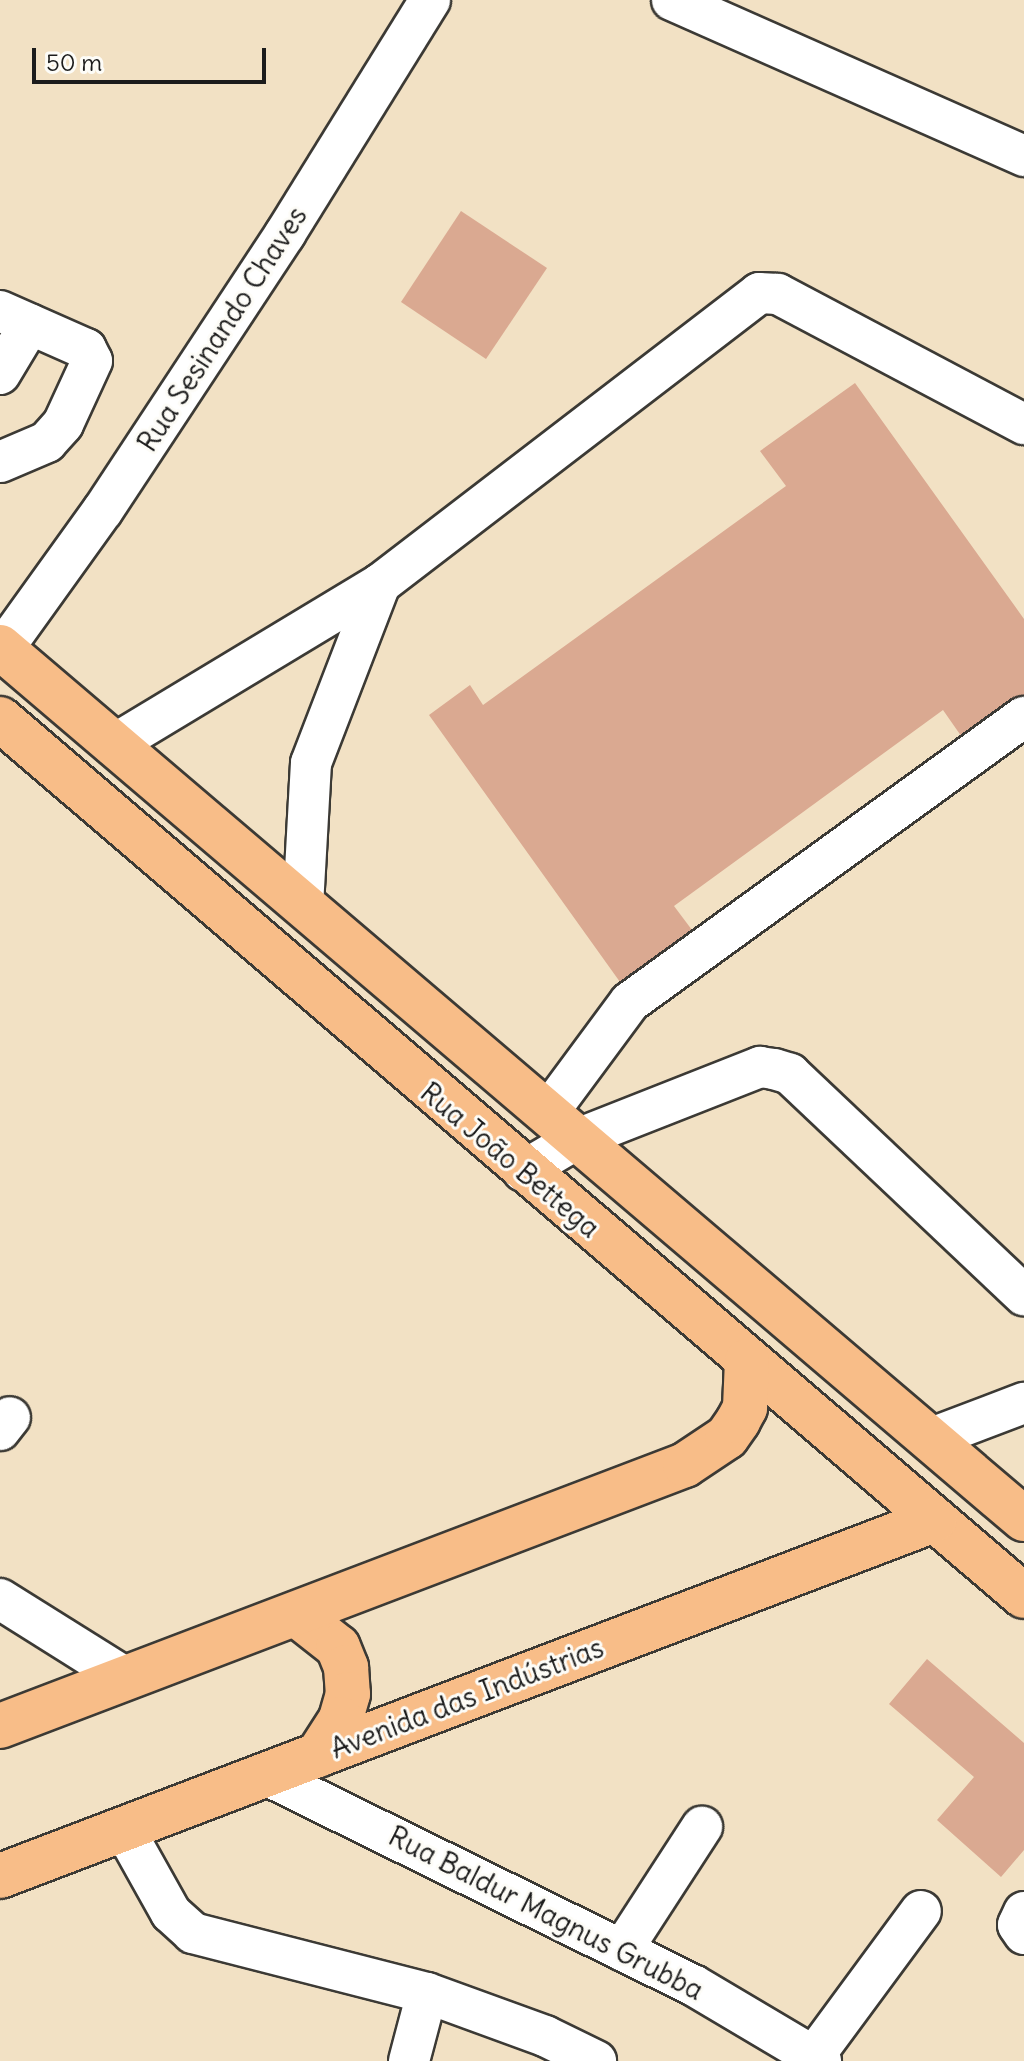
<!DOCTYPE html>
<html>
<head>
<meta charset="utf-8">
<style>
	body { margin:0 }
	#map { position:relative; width:1024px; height:2061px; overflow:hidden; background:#f2e1c4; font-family:Delius,sans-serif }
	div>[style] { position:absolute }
	.building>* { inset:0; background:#daa991 }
	.roads { filter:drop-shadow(2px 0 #3c3a35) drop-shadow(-2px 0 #3c3a35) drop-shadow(0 2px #3c3a35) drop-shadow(0 -2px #3c3a35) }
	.minor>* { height:40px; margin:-20px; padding:0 20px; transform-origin:20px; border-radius:20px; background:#fff }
	.major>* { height:44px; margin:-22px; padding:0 22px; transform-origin:22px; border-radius:22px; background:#f8bd88 }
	span { translate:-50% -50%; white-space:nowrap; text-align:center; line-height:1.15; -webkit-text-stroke:6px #fdfcf7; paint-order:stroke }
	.street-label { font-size:28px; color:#1c1c1c }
	.scale { position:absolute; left:32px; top:48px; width:234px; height:36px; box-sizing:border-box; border:4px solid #1c1c1c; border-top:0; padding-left:10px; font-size:24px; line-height:28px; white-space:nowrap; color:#1c1c1c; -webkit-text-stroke:6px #fdfcf7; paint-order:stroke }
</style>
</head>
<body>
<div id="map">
	<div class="building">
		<div style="clip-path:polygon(461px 211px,547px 268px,486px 359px,401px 302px)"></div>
		<div style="clip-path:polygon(855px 383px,1024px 619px,1024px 716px,973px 753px,943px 710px,674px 906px,692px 930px,620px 982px,429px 715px,470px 685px,483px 705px,786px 486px,760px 451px)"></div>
		<div style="clip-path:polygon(927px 1659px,1024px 1743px,1024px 1850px,1001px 1877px,937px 1820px,974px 1777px,889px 1704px)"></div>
	</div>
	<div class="roads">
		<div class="minor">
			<div style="left:672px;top:0;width:385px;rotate:23.9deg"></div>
			<div style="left:0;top:311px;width:94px;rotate:23.8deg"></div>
			<div style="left:86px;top:349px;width:13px;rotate:63deg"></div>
			<div style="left:92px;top:361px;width:69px;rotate:114.7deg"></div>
			<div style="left:63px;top:424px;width:24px;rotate:132deg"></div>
			<div style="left:47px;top:442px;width:51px;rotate:156.9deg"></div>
			<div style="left:0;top:374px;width:58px;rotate:-59deg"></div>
			<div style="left:3px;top:649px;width:171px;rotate:-54.3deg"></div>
			<div style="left:103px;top:510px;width:331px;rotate:-56.6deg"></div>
			<div style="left:285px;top:234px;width:275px;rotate:-58.2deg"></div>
			<div style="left:113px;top:745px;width:312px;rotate:-31.1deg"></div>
			<div style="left:380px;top:584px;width:478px;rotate:-37.5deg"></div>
			<div style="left:759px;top:293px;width:19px;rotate:3deg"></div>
			<div style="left:778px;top:294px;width:278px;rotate:27.9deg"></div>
			<div style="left:303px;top:906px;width:143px;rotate:-86.8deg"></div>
			<div style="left:311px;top:763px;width:192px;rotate:-68.9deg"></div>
			<div style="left:547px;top:1114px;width:139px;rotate:-53.5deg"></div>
			<div style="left:630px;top:1002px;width:486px;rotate:-35.9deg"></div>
			<div style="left:523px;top:1171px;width:63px;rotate:-30.7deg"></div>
			<div style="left:577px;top:1139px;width:197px;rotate:-21.5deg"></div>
			<div style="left:760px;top:1067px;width:14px;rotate:8deg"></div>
			<div style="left:774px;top:1069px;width:17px;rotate:17deg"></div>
			<div style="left:790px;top:1074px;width:322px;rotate:43.4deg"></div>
			<div style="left:0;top:1430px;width:16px;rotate:-52deg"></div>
			<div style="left:929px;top:1439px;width:102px;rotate:-20.8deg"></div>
			<div style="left:0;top:1599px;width:149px;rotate:32.1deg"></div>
			<div style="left:266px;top:1775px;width:476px;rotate:26.2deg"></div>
			<div style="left:693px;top:1985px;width:149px;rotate:30.7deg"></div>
			<div style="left:124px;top:1829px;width:96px;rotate:60.8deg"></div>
			<div style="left:171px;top:1913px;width:30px;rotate:42deg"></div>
			<div style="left:193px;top:1933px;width:242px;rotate:14.4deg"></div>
			<div style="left:427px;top:1993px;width:126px;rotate:20deg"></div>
			<div style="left:545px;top:2036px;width:57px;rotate:26.1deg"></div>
			<div style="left:1024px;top:1912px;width:14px;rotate:115deg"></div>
			<div style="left:1018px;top:1925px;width:11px;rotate:56deg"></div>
			<div style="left:622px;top:1950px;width:147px;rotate:-57deg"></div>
			<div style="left:814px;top:2056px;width:180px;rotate:-53.6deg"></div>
			<div style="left:409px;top:2061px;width:70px;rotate:-75.2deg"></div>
		</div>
		<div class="major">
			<div style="left:0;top:647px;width:1345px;rotate:40.42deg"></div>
			<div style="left:0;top:719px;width:1348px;rotate:40.58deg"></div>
			<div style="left:296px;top:1614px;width:53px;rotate:38.2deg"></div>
			<div style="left:338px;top:1647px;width:22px;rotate:68deg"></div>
			<div style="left:346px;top:1667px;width:27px;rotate:86deg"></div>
			<div style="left:348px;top:1694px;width:26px;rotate:106deg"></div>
			<div style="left:341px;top:1719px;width:43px;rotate:122.6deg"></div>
			<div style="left:0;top:1726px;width:733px;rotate:-20.86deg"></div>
			<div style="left:685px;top:1465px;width:50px;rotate:-33.7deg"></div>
			<div style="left:727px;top:1437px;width:19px;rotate:-55deg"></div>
			<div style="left:738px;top:1421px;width:15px;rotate:-62deg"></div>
			<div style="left:745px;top:1408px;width:47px;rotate:-87.6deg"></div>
			<div style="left:0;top:1876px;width:1000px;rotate:-20.86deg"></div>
		</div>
	</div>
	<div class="street-label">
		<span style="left:222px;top:329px;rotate:-57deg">Rua Sesinando Chaves</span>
		<span style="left:510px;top:1160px;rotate:40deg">Rua João Bettega</span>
		<span style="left:467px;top:1698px;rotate:-21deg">Avenida das Indústrias</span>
		<span style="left:546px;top:1913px;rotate:27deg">Rua Baldur Magnus Grubba</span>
	</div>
	<div class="scale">50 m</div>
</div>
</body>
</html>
